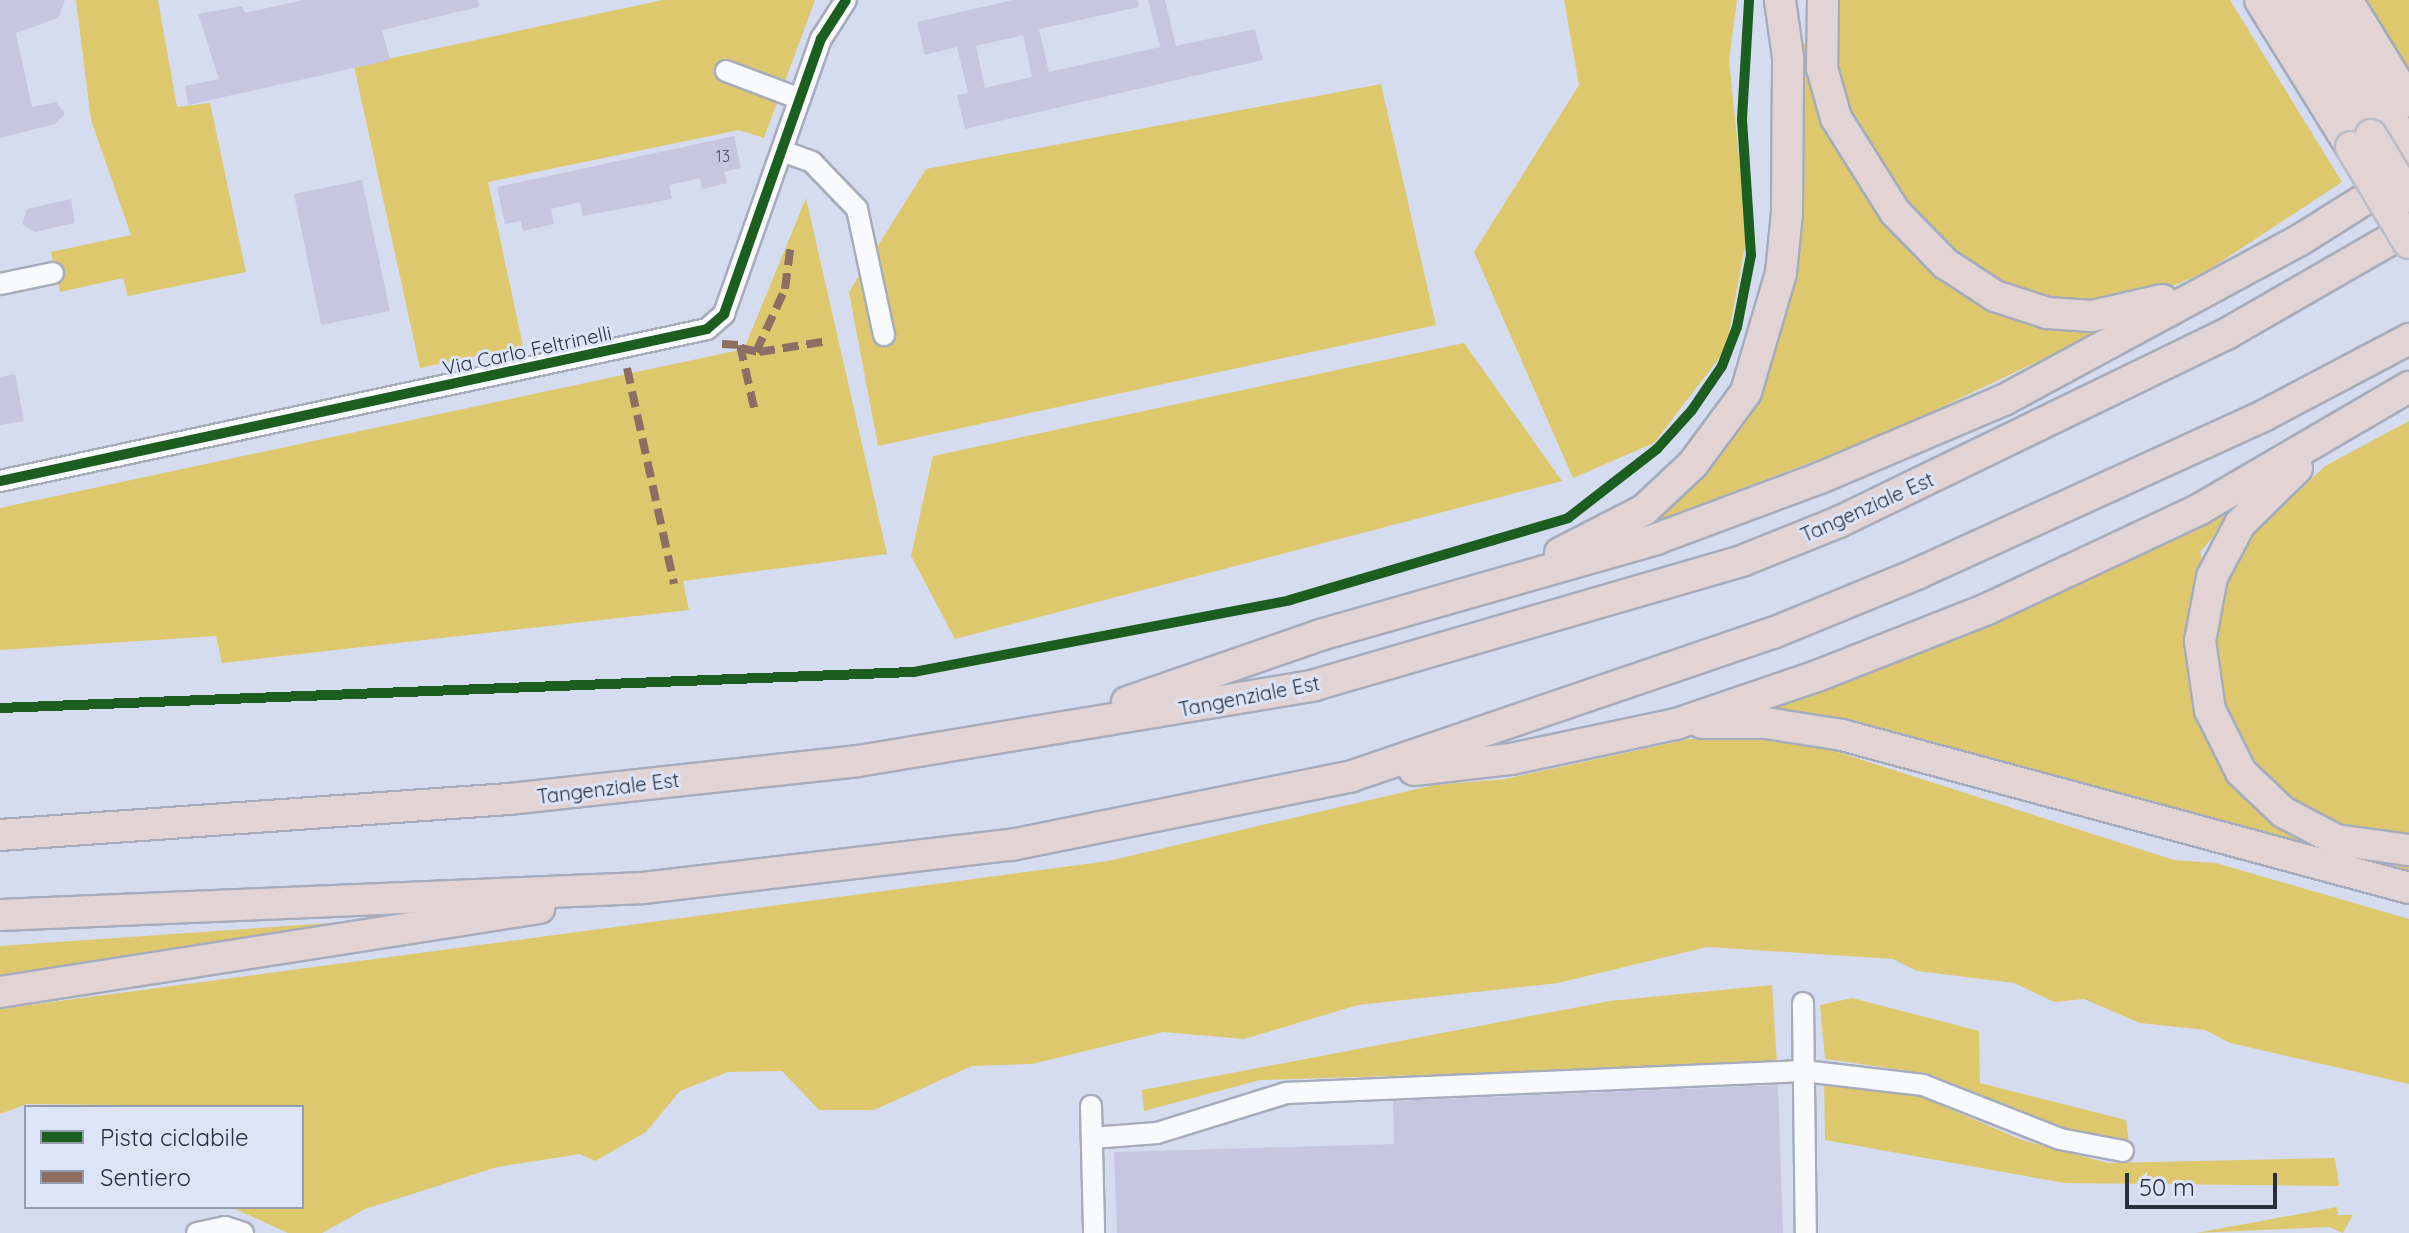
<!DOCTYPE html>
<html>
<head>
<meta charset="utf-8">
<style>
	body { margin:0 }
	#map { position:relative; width:2409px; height:1233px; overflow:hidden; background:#d5dcf0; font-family:Quicksand,sans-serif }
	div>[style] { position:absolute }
	.green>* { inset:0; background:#dec86d }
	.building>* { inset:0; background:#c6c6e0 }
	.roads { filter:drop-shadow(2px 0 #a6acbb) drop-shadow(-2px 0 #a6acbb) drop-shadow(0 2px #a6acbb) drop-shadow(0 -2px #a6acbb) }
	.minor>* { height:20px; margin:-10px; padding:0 10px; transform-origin:10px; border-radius:10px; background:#f9fafd }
	.highway>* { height:30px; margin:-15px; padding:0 15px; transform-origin:15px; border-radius:15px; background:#e2d4d4 }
	.bridges { filter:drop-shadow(2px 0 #babdc7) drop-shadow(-2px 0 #babdc7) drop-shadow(0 2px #babdc7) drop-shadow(0 -2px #babdc7) }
	.highway-bridge>* { height:30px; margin:-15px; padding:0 15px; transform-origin:15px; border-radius:15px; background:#e2d4d4 }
	.quiet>* { height:8px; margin-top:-4px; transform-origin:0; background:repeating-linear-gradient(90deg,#8d6e63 0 16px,transparent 0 24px) }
	.cycleway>* { height:10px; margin:-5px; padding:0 5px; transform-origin:5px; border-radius:5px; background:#1b5e20 }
	span { translate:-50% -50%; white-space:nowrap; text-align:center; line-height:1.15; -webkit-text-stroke:6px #dce4fa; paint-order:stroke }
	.number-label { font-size:16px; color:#525668 }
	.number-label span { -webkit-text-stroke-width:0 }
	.street-label { font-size:20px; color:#2a2f3d }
	.legend { position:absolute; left:24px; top:1105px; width:280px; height:104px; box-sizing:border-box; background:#dce4fa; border:2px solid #959cae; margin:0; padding:10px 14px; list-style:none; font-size:24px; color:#2a2f3d }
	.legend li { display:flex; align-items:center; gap:16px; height:40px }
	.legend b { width:40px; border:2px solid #959cae }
	.scale { position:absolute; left:2125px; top:1173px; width:152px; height:36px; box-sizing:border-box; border:4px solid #2a2f3d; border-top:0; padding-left:10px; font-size:24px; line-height:28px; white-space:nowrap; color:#2a2f3d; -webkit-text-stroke:6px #dce4fa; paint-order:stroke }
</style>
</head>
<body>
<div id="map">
	<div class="green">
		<div style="clip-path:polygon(76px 0,158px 0,177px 107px,210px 103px,246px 272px,128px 296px,123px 278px,60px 292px,51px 252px,131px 235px,91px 120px)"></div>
		<div style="clip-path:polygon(663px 0,815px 0,764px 138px,739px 130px,488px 182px,523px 346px,420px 368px,354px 66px)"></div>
		<div style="clip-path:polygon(1564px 0,1737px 0,1729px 60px,1747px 235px,1726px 349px,1654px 443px,1573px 478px,1474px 252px,1579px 85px)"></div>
		<div style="clip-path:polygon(1835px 0,2230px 0,2342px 182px,2207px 271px,2150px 296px,2090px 305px,1993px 285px,1887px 186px,1850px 107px,1834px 47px)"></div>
		<div style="clip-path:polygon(2364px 0,2409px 0,2409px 73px,2387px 35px)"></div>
		<div style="clip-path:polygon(1800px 44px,1808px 44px,1930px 268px,2125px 320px,1883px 435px,1614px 537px,1752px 395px)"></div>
		<div style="clip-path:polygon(1381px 84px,1436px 325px,878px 446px,849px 292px,926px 169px)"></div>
		<div style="clip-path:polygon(806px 198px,887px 554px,683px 581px,689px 610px,222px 663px,216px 636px,0 650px,0 508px,744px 349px)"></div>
		<div style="clip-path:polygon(1464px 343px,1562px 481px,955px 639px,911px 556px,933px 456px)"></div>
		<div style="clip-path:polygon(2409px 421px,2409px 835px,2360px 831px,2286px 800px,2238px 745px,2206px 651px,2230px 557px,2325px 466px)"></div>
		<div style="clip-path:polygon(2252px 491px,2200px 552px,2204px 564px,2187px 640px,2197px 713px,2224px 768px,2409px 861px,2409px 878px,1848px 721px,1769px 711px,1767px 703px)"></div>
		<div style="clip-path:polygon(1689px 739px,1797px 739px,2174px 860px,2216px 863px,2409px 919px,2409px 1084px,2230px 1043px,2205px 1030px,2140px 1023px,2084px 999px,2054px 1002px,2014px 983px,1917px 971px,1893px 959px,1707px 947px,1558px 983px,1358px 1005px,1244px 1039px,1163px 1032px,1032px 1064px,972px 1066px,874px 1110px,819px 1110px,782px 1071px,728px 1072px,680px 1091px,646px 1132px,595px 1161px,580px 1154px,497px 1167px,365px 1209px,322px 1233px,288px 1233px,231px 1207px,302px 1207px,302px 1107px,27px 1104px,0 1114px,0 1009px,1108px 861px,1434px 785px,1505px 779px)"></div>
		<div style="clip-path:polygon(359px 921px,0 979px,0 946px)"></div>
		<div style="clip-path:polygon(1772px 985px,1777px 1064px,1260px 1080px,1144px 1111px,1142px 1090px,1610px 1001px)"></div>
		<div style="clip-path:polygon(1852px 998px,1979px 1031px,1980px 1083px,2126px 1120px,2129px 1143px,2065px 1130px,1917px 1072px,1825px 1059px,1820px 1005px)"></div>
		<div style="clip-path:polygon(1824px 1080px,1919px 1096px,2022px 1140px,2108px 1163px,2335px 1158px,2339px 1186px,2064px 1183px,1825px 1140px)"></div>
		<div style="clip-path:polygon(2337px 1207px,2338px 1215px,2353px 1215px,2343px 1233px,2329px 1227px,2196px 1233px)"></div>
	</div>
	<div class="building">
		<div style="clip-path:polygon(0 0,65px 0,58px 18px,16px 33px,32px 107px,56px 102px,65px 114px,55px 124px,0 138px)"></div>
		<div style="clip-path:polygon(303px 0,478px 0,479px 7px,382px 30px,390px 60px,188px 105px,185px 86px,219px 79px,198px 14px,242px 6px,245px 13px)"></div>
		<div style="clip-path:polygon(evenodd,1013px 0,1138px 0,1139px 7px,1039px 29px,1049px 72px,1160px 47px,1148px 0,1165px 0,1176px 46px,1255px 29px,1263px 60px,965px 129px,957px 95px,968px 93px,957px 47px,925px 55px,917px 22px,1013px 0,1023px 35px,1032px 77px,985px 88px,976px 46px,1023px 35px)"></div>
		<div style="clip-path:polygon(734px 136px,741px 168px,724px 172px,727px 183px,702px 189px,700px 178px,669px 185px,672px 199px,583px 216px,580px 202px,551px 209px,554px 224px,523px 231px,521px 221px,505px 224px,497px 187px)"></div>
		<div style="clip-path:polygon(362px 180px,390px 311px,321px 325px,294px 194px)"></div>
		<div style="clip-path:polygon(71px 199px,75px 223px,35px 232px,22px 224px,27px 209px)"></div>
		<div style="clip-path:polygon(15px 374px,24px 421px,0 425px,0 377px)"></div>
		<div style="clip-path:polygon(1778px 1085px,1783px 1233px,1117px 1233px,1114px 1152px,1394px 1144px,1393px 1101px)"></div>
	</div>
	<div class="roads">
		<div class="minor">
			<div style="left:726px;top:71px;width:79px;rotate:20.7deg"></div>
			<div style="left:782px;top:151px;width:32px;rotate:20deg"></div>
			<div style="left:812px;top:162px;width:65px;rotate:46.2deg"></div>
			<div style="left:857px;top:209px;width:129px;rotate:77.9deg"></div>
			<div style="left:0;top:284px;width:54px;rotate:-11.7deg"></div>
			<div style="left:0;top:481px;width:723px;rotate:-12.13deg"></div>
			<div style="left:707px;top:329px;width:23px;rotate:-41deg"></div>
			<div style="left:724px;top:314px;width:292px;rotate:-70.6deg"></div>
			<div style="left:821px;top:39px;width:46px;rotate:-57.3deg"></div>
			<div style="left:1803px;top:1003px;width:230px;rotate:89.3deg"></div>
			<div style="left:1091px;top:1106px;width:127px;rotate:88.6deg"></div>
			<div style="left:1092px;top:1138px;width:65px;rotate:-4.4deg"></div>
			<div style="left:1157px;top:1133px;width:135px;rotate:-17.2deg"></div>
			<div style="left:1286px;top:1093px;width:518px;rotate:-2.43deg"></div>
			<div style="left:1804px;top:1071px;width:120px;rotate:6.7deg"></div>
			<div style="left:1923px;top:1085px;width:147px;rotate:21.5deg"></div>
			<div style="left:2060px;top:1139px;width:64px;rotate:10.8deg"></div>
			<div style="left:197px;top:1233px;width:29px;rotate:-12deg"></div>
			<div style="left:225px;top:1227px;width:19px;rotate:18deg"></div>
		</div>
		<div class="highway">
			<div style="left:1823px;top:0;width:68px;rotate:90.8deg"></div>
			<div style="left:1822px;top:68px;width:52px;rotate:74.4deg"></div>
			<div style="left:1836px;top:118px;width:111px;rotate:57.9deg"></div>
			<div style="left:1895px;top:212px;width:73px;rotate:45.6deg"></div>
			<div style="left:1946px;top:264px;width:59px;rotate:33.1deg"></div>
			<div style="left:1995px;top:296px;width:55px;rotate:18.1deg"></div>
			<div style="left:2047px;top:313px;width:45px;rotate:3.8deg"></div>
			<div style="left:2092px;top:316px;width:72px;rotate:-12.9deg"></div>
			<div style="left:2260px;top:0;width:173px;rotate:58.2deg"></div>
			<div style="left:2288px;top:0;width:158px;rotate:58.4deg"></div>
			<div style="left:2320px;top:0;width:173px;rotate:59deg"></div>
			<div style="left:2347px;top:0;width:119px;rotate:58.5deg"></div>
			<div style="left:2297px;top:468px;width:80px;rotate:135.5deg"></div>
			<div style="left:2240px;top:524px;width:60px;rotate:117.8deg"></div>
			<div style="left:2212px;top:577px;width:65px;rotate:100.6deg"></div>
			<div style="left:2200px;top:641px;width:70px;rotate:81.8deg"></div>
			<div style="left:2210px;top:710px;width:69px;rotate:63.4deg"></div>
			<div style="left:2241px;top:772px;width:58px;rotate:43.6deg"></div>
			<div style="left:2283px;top:812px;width:60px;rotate:27.8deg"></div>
			<div style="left:2336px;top:840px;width:74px;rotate:7.8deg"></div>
			<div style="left:1560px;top:553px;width:94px;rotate:-27.1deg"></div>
			<div style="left:1644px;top:510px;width:67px;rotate:-43.2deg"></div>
			<div style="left:1693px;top:464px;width:89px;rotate:-53.6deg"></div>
			<div style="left:1746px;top:392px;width:124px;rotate:-73.6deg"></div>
			<div style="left:1781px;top:273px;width:60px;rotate:-84.3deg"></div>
			<div style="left:1787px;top:213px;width:156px;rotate:-89.6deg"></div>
			<div style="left:1788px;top:57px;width:58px;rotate:-98deg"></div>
			<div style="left:1127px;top:702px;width:204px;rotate:-19.1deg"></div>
			<div style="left:1320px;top:635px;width:349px;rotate:-15.9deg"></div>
			<div style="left:1656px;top:539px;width:175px;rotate:-20.4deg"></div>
			<div style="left:1820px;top:478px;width:200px;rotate:-23deg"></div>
			<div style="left:2004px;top:400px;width:336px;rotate:-28.4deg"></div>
			<div style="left:2300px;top:240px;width:118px;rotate:-32.2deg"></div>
			<div style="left:1702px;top:723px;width:64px"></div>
			<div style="left:1766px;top:723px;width:77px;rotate:9deg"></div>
			<div style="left:1842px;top:735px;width:587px;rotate:15.1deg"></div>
			<div style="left:1414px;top:770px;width:98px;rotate:-6.5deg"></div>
			<div style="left:1511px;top:759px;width:169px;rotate:-12deg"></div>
			<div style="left:1676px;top:724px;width:149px;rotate:-18.8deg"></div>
			<div style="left:1817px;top:676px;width:183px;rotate:-21.5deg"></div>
			<div style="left:1987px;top:609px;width:235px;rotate:-25.1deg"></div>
			<div style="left:2200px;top:509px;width:242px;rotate:-30.3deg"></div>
			<div style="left:0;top:835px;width:510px;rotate:-4.05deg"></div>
			<div style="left:509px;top:799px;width:351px;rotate:-6.2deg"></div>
			<div style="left:858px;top:761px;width:463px;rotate:-9.4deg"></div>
			<div style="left:1315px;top:685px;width:447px;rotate:-16.2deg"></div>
			<div style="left:1744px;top:560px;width:102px;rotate:-21.8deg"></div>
			<div style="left:1839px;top:522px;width:432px;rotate:-25.9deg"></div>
			<div style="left:2228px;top:333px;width:209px;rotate:-29.9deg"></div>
			<div style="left:0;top:915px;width:644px;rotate:-2.4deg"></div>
			<div style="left:643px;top:888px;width:371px;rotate:-6.7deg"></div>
			<div style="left:1011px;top:845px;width:348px;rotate:-11.4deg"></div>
			<div style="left:1352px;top:776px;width:445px;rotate:-18.8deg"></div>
			<div style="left:1773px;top:633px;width:158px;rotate:-22.3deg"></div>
			<div style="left:1919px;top:573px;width:380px;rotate:-24.5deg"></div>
			<div style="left:2265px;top:415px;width:163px;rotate:-27.8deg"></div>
			<div style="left:0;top:992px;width:546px;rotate:-8.86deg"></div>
		</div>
	</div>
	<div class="bridges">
		<div class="highway-bridge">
			<div style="left:2371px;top:135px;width:73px;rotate:58.5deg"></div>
			<div style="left:2351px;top:147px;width:112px;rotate:58.9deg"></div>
		</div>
	</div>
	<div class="quiet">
		<div style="left:722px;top:344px;width:18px;rotate:3deg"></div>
		<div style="left:740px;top:345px;width:69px;rotate:77.4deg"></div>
		<div style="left:741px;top:348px;width:18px;rotate:13deg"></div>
		<div style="left:759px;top:352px;width:70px;rotate:-9.1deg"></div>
		<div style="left:756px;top:352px;width:69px;rotate:-65.3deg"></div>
		<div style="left:785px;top:289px;width:46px;rotate:-82.6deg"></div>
		<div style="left:627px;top:368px;width:221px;rotate:77.7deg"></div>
	</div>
	<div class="cycleway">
		<div style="left:0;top:481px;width:723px;rotate:-12.13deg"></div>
		<div style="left:707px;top:329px;width:23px;rotate:-41deg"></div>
		<div style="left:724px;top:314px;width:292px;rotate:-70.6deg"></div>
		<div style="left:821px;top:39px;width:46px;rotate:-57.3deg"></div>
		<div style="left:0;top:708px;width:915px;rotate:-2.26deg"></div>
		<div style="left:914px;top:672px;width:383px;rotate:-10.8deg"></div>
		<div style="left:1290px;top:600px;width:290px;rotate:-16.4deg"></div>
		<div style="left:1568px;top:518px;width:113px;rotate:-37.8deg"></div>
		<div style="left:1657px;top:449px;width:52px;rotate:-48.1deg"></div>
		<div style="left:1692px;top:410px;width:53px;rotate:-55.7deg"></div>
		<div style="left:1722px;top:366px;width:42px;rotate:-69deg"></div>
		<div style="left:1737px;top:327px;width:73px;rotate:-79deg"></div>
		<div style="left:1751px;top:255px;width:136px;rotate:-93.8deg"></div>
		<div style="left:1742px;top:119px;width:119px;rotate:-86.6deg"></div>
	</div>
	<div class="number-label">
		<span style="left:723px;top:156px">13</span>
	</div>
	<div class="street-label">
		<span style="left:527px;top:350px;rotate:-12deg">Via Carlo Feltrinelli</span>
		<span style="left:1867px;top:507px;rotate:-24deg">Tangenziale Est</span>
		<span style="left:1249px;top:696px;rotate:-11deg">Tangenziale Est</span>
		<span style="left:608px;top:788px;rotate:-7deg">Tangenziale Est</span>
	</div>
	<ul class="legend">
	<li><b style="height:10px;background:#1b5e20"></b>Pista ciclabile</li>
	<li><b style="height:10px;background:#8d6e63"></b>Sentiero</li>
	</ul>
	<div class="scale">50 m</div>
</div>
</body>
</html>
